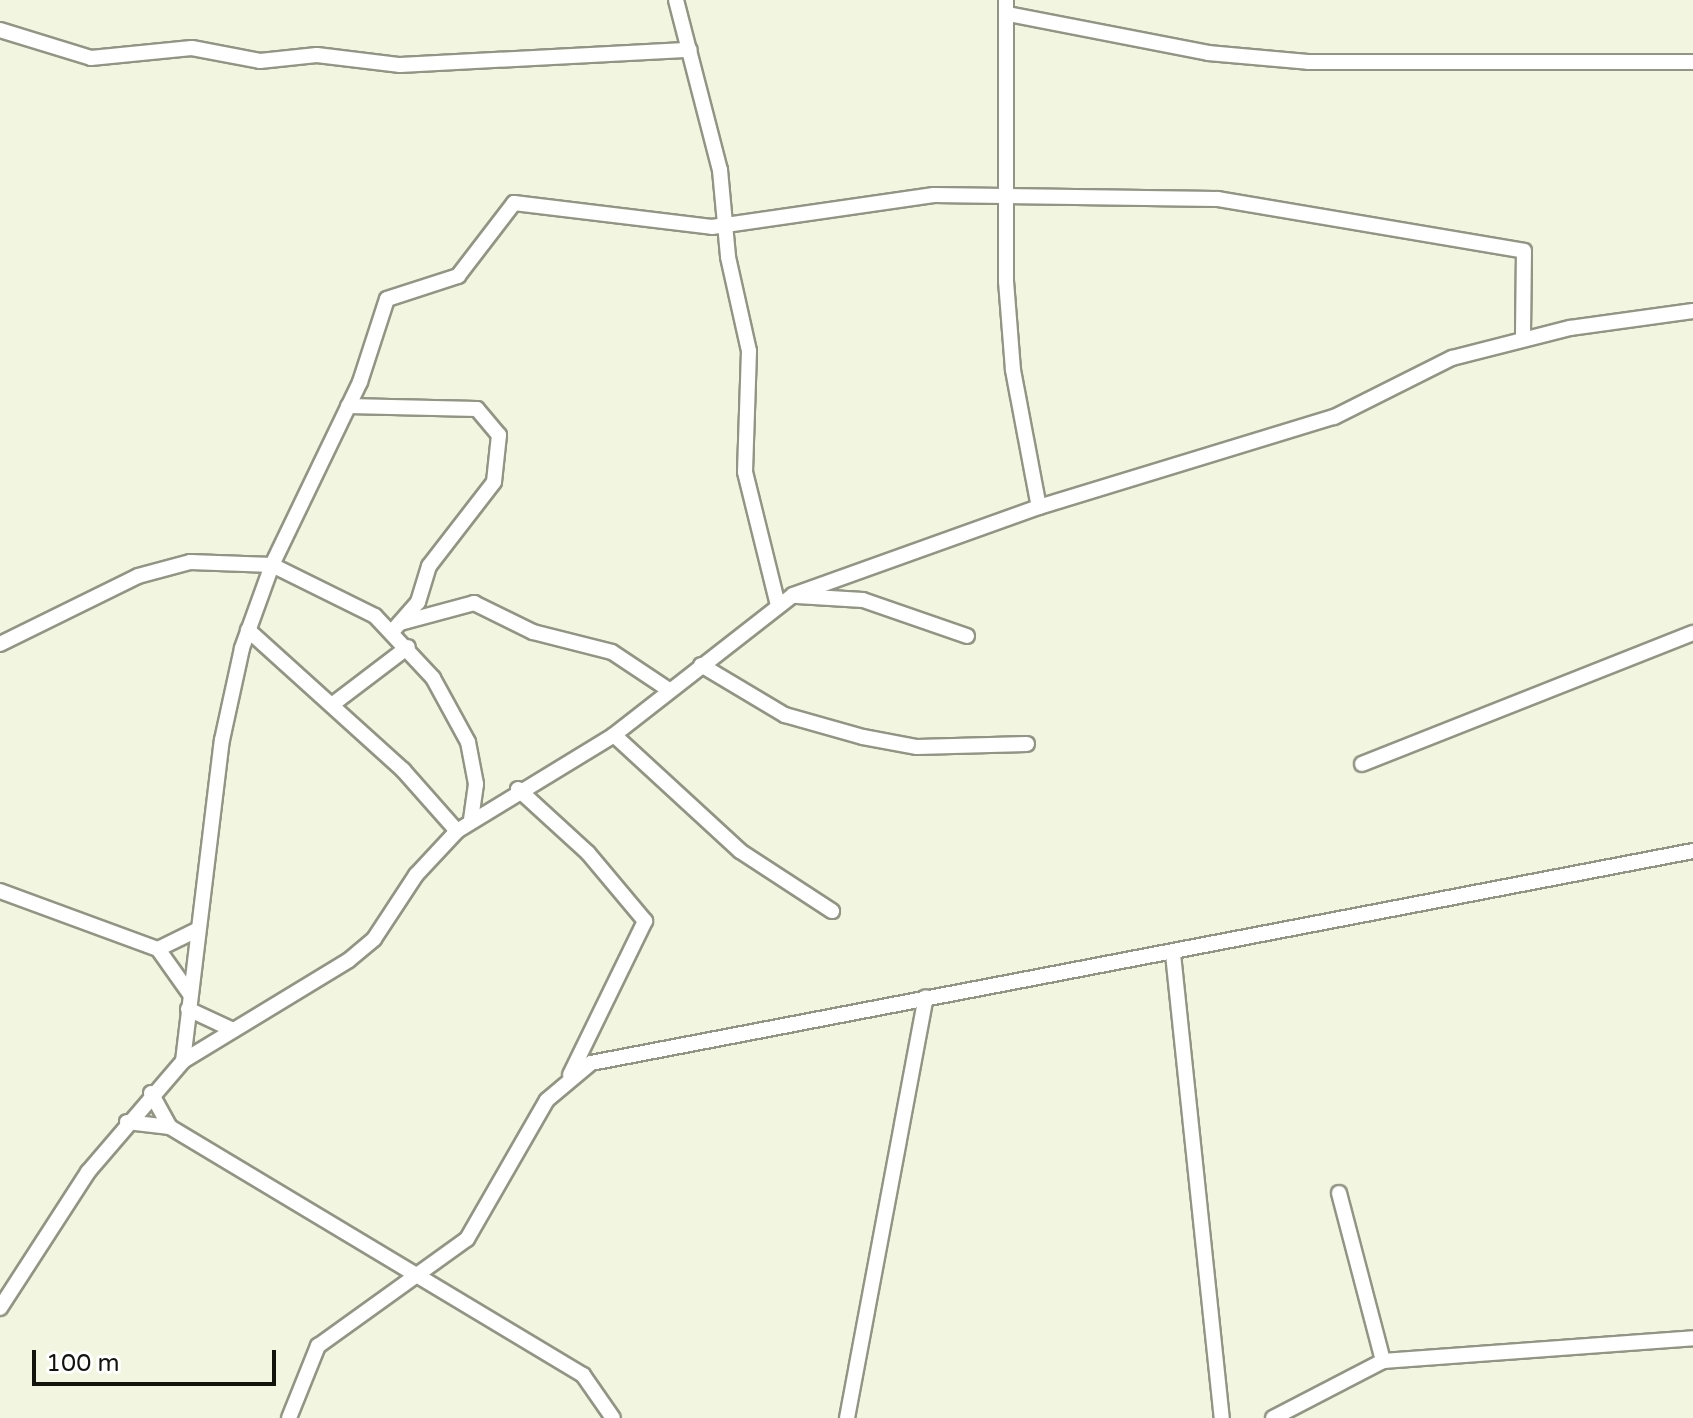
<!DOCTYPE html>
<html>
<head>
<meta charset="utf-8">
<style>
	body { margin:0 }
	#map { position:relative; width:1693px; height:1418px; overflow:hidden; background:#f2f6e1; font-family:"Varela Round",sans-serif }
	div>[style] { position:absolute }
	.roads { filter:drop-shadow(2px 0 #929583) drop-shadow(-2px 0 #929583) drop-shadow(0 2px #929583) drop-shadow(0 -2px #929583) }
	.street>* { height:14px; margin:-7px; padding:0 7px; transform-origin:7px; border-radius:7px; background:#fff }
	span { translate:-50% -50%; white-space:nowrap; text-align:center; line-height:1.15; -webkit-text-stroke:8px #fff; paint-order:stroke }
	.scale { position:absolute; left:32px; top:1350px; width:244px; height:36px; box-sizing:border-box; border:4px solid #12130c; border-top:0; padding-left:10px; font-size:24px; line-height:28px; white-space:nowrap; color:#12130c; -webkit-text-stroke:6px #fff; paint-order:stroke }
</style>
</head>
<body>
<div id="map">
	<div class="roads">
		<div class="street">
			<div style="left:676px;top:0;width:176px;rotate:75.5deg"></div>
			<div style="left:720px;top:170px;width:87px;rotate:84.7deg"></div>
			<div style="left:728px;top:257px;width:96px;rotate:77.4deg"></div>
			<div style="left:749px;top:351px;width:121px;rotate:91.9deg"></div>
			<div style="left:745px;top:472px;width:137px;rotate:76.1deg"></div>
			<div style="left:1006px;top:0;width:281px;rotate:90deg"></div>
			<div style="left:1006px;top:281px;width:89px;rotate:85.5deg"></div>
			<div style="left:1013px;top:370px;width:139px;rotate:79.3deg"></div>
			<div style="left:1008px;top:14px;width:204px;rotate:11deg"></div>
			<div style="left:1208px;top:53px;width:100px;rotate:5.1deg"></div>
			<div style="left:1308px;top:62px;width:385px"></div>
			<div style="left:0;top:30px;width:95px;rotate:17.1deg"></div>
			<div style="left:91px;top:58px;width:101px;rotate:-5.7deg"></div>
			<div style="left:192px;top:48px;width:69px;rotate:10.8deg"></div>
			<div style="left:260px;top:61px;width:57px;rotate:-6deg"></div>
			<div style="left:317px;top:55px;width:84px;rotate:6.9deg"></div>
			<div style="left:400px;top:65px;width:290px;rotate:-3deg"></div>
			<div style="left:348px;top:406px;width:129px;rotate:1.3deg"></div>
			<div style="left:477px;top:409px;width:34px;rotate:50deg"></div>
			<div style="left:499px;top:435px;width:47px;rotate:96.1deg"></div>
			<div style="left:494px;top:482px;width:106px;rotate:127.7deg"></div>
			<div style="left:429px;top:566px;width:38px;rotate:107deg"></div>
			<div style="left:418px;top:602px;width:40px;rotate:131deg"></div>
			<div style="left:797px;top:596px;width:66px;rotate:3.5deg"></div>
			<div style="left:863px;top:600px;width:110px;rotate:19.1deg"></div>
			<div style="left:400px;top:623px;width:77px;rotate:-15.1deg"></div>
			<div style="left:474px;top:603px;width:66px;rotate:26.2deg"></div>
			<div style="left:533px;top:632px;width:81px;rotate:14.2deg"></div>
			<div style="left:612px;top:652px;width:69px;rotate:33.7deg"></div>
			<div style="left:248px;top:630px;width:209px;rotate:42.1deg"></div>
			<div style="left:403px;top:770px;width:81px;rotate:48.5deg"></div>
			<div style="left:0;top:644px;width:154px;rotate:-26.2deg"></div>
			<div style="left:138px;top:576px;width:54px;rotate:-15.1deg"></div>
			<div style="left:190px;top:562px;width:82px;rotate:2.1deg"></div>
			<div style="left:272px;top:565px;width:115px;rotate:26.3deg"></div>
			<div style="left:375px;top:616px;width:85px;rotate:46.9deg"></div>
			<div style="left:433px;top:678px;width:73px;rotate:61.3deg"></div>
			<div style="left:468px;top:742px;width:43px;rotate:79.2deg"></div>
			<div style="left:476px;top:784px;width:37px;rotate:98deg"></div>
			<div style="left:701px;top:665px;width:98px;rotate:30.8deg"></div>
			<div style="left:785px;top:715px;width:81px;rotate:15.8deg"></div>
			<div style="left:863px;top:737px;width:55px;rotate:10.5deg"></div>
			<div style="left:917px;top:747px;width:110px;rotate:-1.6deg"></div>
			<div style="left:333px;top:704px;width:94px;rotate:-37.2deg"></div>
			<div style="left:614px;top:735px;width:171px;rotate:42.6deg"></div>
			<div style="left:740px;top:851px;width:110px;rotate:33.1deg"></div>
			<div style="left:1362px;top:764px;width:356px;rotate:-21.6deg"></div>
			<div style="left:518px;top:789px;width:95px;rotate:42.4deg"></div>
			<div style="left:588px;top:853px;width:89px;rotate:50deg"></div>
			<div style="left:645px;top:921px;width:171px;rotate:116deg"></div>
			<div style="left:0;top:891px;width:168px;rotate:20.2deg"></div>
			<div style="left:158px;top:949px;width:55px;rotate:54.6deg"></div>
			<div style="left:158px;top:949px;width:43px;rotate:-26deg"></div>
			<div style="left:1173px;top:954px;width:467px;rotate:84deg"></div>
			<div style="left:188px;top:1009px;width:50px;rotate:25deg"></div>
			<div style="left:183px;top:1061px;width:323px;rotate:-83.1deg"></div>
			<div style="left:222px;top:740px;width:94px;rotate:-77.7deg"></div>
			<div style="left:242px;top:648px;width:88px;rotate:-70.1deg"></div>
			<div style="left:272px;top:565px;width:203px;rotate:-64.3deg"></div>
			<div style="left:360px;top:382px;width:87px;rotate:-72deg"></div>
			<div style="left:387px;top:299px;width:75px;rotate:-17.9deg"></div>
			<div style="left:458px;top:276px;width:92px;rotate:-52.5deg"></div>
			<div style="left:514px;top:203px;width:199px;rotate:6.9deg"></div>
			<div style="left:712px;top:227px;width:224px;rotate:-8.2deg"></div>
			<div style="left:934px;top:195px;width:284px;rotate:0.8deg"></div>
			<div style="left:1218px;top:199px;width:310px;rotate:9.6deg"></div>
			<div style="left:1524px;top:251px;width:87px;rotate:90.7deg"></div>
			<div style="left:151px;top:1093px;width:39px;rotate:61deg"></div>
			<div style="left:127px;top:1122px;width:43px;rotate:6.6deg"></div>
			<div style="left:170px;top:1127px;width:482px;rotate:31deg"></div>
			<div style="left:583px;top:1375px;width:52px;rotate:55.1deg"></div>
			<div style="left:1339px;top:1193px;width:174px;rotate:75.3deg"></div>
			<div style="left:0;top:1308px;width:162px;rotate:-57.1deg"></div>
			<div style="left:88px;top:1172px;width:146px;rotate:-49.4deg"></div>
			<div style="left:183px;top:1061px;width:194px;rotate:-31.3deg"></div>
			<div style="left:349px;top:960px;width:33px;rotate:-40deg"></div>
			<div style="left:374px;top:939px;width:77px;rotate:-56.7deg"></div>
			<div style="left:416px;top:875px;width:60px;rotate:-47deg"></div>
			<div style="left:457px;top:831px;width:184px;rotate:-31.4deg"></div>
			<div style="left:614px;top:735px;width:227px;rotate:-38deg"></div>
			<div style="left:793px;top:595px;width:261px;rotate:-19.7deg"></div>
			<div style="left:1039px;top:507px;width:308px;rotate:-17deg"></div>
			<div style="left:1334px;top:417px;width:132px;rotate:-26.6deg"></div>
			<div style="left:1452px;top:358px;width:122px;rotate:-14.3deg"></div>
			<div style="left:1570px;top:328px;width:124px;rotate:-7.9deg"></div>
			<div style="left:289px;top:1418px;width:78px;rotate:-68.1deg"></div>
			<div style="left:318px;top:1346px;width:183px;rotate:-35.7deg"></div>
			<div style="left:467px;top:1239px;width:160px;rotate:-60.1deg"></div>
			<div style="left:547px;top:1100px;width:57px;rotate:-40.1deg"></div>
			<div style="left:591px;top:1063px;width:1122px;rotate:-10.89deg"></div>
			<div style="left:847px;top:1418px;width:428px;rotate:-79.4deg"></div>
			<div style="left:1273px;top:1418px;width:124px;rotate:-27.4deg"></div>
			<div style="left:1383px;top:1361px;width:311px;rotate:-4.2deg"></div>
		</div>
	</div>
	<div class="scale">100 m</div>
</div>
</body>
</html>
